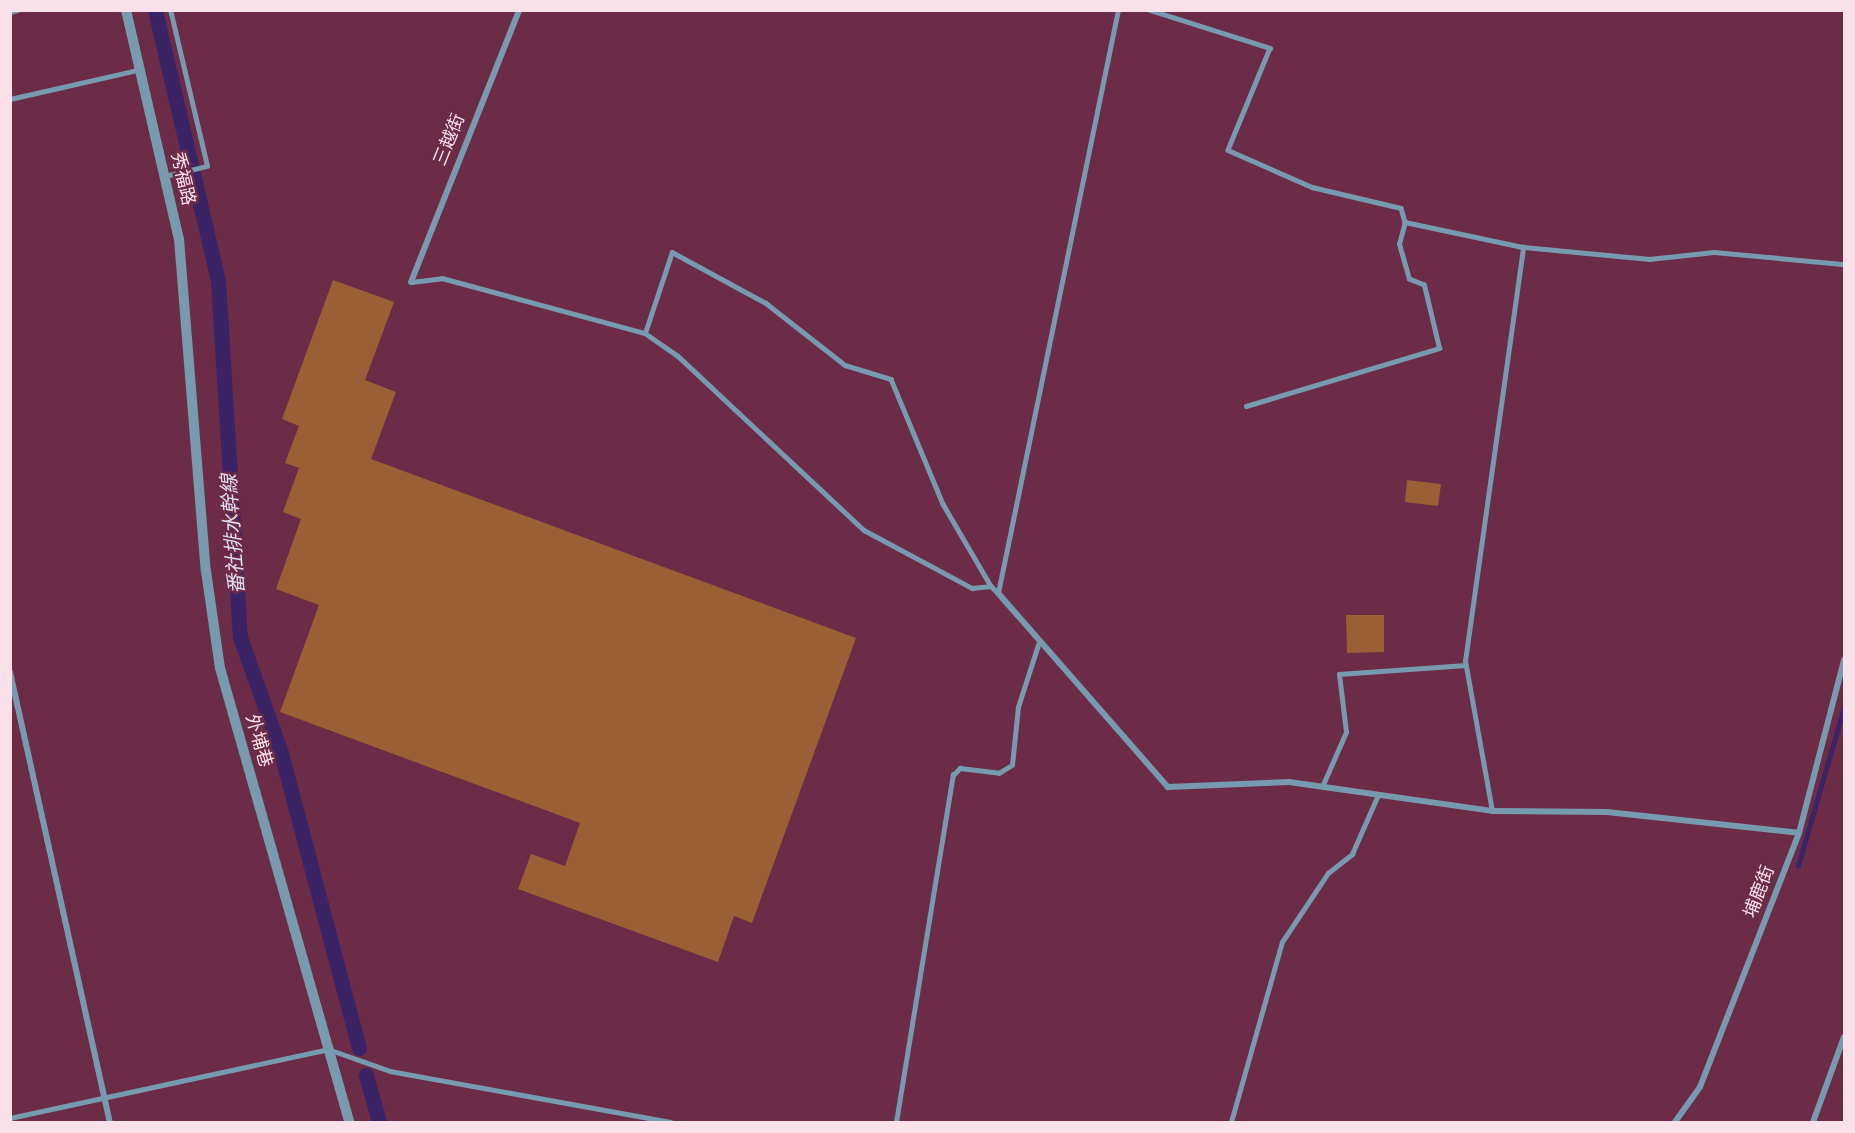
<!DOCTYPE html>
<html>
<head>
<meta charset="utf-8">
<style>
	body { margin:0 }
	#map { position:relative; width:1855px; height:1133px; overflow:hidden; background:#6c2c47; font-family:"Source Sans 3","Noto Sans TC",sans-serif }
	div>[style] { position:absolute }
	.stream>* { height:4.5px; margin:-2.25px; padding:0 2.25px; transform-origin:2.25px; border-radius:2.25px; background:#3a2466 }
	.canal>* { height:15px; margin:-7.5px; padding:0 7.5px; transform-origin:7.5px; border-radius:7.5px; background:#3a2466 }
	.building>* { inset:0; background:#9a5f34 }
	.service>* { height:4.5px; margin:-2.25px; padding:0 2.25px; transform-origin:2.25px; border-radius:2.25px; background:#779aaf }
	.minor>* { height:6px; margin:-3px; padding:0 3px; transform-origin:3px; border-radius:3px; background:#779aaf }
	.tertiary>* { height:10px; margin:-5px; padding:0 5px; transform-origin:5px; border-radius:5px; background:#779aaf }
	span { translate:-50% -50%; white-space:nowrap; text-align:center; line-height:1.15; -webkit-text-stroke:4.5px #6c2c47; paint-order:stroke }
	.street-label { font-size:18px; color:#fae1e9 }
	.water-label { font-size:20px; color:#e0dcf0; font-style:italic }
	.frame { position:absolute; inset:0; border:12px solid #fae1e9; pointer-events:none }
</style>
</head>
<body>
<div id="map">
	<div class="stream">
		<div style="left:1798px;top:866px;width:166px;rotate:-73.9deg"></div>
	</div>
	<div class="canal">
		<div style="left:155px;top:10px;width:277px;rotate:76.9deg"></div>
		<div style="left:218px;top:280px;width:358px;rotate:86.5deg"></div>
		<div style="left:240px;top:637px;width:123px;rotate:70.5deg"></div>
		<div style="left:281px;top:753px;width:305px;rotate:75.2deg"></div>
		<div style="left:366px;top:1075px;width:49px;rotate:74.5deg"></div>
	</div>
	<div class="building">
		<div style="clip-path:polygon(333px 280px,394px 302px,365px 380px,396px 392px,371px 459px,856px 638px,752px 923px,734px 916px,718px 962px,518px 889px,531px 854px,565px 866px,580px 823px,280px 712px,319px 605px,276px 589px,301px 519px,283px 512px,299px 468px,285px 463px,299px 426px,282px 419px)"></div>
		<div style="clip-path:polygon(1407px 480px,1441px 484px,1438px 506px,1405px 502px)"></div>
		<div style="clip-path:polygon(1346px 615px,1384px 615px,1384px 652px,1347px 653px)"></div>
	</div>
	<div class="service">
		<div style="left:1150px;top:10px;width:126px;rotate:17.6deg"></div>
		<div style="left:1270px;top:48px;width:110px;rotate:112.4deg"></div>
		<div style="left:1228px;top:150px;width:92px;rotate:23.8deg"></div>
		<div style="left:1312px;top:187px;width:91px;rotate:13.3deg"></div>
		<div style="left:1401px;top:208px;width:15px;rotate:74deg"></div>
		<div style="left:1405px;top:222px;width:121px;rotate:12deg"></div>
		<div style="left:1523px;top:247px;width:127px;rotate:5.4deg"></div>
		<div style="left:1649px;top:259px;width:65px;rotate:-6.1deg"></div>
		<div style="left:1714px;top:252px;width:131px;rotate:5.3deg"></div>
		<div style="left:10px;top:99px;width:131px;rotate:-12.8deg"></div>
		<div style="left:165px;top:176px;width:43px;rotate:-13.4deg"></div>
		<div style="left:207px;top:166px;width:160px;rotate:-103.3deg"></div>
		<div style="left:411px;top:282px;width:31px;rotate:-7deg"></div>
		<div style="left:442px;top:278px;width:210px;rotate:15.2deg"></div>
		<div style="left:645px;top:333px;width:40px;rotate:34.9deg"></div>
		<div style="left:678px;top:356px;width:255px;rotate:43.1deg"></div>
		<div style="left:864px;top:530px;width:123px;rotate:28.2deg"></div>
		<div style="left:972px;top:588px;width:19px;rotate:-6deg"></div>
		<div style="left:991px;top:586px;width:10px;rotate:45deg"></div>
		<div style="left:645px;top:333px;width:85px;rotate:-71.6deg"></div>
		<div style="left:672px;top:252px;width:107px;rotate:28.5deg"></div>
		<div style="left:766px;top:303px;width:100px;rotate:38.1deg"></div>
		<div style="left:845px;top:365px;width:48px;rotate:16.9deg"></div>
		<div style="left:891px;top:379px;width:135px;rotate:67.4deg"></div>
		<div style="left:943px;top:504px;width:95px;rotate:59.7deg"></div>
		<div style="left:1246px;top:406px;width:202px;rotate:-16.7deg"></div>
		<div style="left:1439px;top:348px;width:65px;rotate:-103.4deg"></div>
		<div style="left:1424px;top:285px;width:16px;rotate:-158deg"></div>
		<div style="left:1409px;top:279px;width:36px;rotate:-106deg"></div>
		<div style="left:1399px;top:244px;width:23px;rotate:-75deg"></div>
		<div style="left:998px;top:593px;width:595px;rotate:-78.37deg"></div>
		<div style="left:1322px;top:787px;width:60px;rotate:-66.4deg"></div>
		<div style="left:1346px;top:732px;width:58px;rotate:-96.9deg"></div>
		<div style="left:1339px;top:674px;width:127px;rotate:-4.1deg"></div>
		<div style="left:1492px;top:811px;width:152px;rotate:-100.2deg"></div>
		<div style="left:1465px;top:661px;width:418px;rotate:-82deg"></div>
		<div style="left:10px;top:1118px;width:325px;rotate:-12.2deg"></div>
		<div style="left:328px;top:1049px;width:66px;rotate:19.5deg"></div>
		<div style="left:390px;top:1071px;width:285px;rotate:10.3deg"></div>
		<div style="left:896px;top:1122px;width:352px;rotate:-80.7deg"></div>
		<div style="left:953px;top:775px;width:10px;rotate:-45deg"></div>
		<div style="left:960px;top:768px;width:39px;rotate:7deg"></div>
		<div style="left:999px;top:773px;width:15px;rotate:-32deg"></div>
		<div style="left:1012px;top:765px;width:58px;rotate:-84.1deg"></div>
		<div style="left:1018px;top:707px;width:68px;rotate:-72.1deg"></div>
		<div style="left:1231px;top:1122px;width:187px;rotate:-74.2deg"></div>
		<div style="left:1282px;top:942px;width:83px;rotate:-56.3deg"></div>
		<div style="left:1328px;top:873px;width:31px;rotate:-38deg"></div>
		<div style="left:1352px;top:854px;width:64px;rotate:-66.2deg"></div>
	</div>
	<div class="minor">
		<div style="left:10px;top:12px;width:8px;rotate:-14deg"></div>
		<div style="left:411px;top:282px;width:293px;rotate:-68.3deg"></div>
		<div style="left:998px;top:593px;width:258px;rotate:48.8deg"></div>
		<div style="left:1168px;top:787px;width:121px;rotate:-2.4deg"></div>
		<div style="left:1289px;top:782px;width:205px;rotate:8.1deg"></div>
		<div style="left:1492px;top:811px;width:115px;rotate:0.5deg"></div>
		<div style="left:1607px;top:812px;width:193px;rotate:6.2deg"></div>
		<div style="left:10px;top:672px;width:461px;rotate:77.5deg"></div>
		<div style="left:1675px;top:1122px;width:43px;rotate:-54.5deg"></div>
		<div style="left:1700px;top:1087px;width:273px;rotate:-68.7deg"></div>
		<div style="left:1799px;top:833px;width:179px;rotate:-75.4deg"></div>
		<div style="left:1813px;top:1122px;width:90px;rotate:-70deg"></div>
	</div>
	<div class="tertiary">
		<div style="left:126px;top:10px;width:235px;rotate:77deg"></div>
		<div style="left:179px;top:239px;width:333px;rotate:85.4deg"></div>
		<div style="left:206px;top:571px;width:98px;rotate:81.8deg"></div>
		<div style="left:220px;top:668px;width:472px;rotate:74.1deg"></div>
	</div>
	<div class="street-label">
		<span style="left:450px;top:140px;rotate:-68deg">三越街</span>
		<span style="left:182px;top:179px;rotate:77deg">秀福路</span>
		<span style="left:258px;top:741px;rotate:74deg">外埔巷</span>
		<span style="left:1760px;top:892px;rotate:-69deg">埔鹿街</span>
	</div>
	<div class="water-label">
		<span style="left:234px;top:534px;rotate:-94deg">番社排水幹線</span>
	</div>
	<div class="frame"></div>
</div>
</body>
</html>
